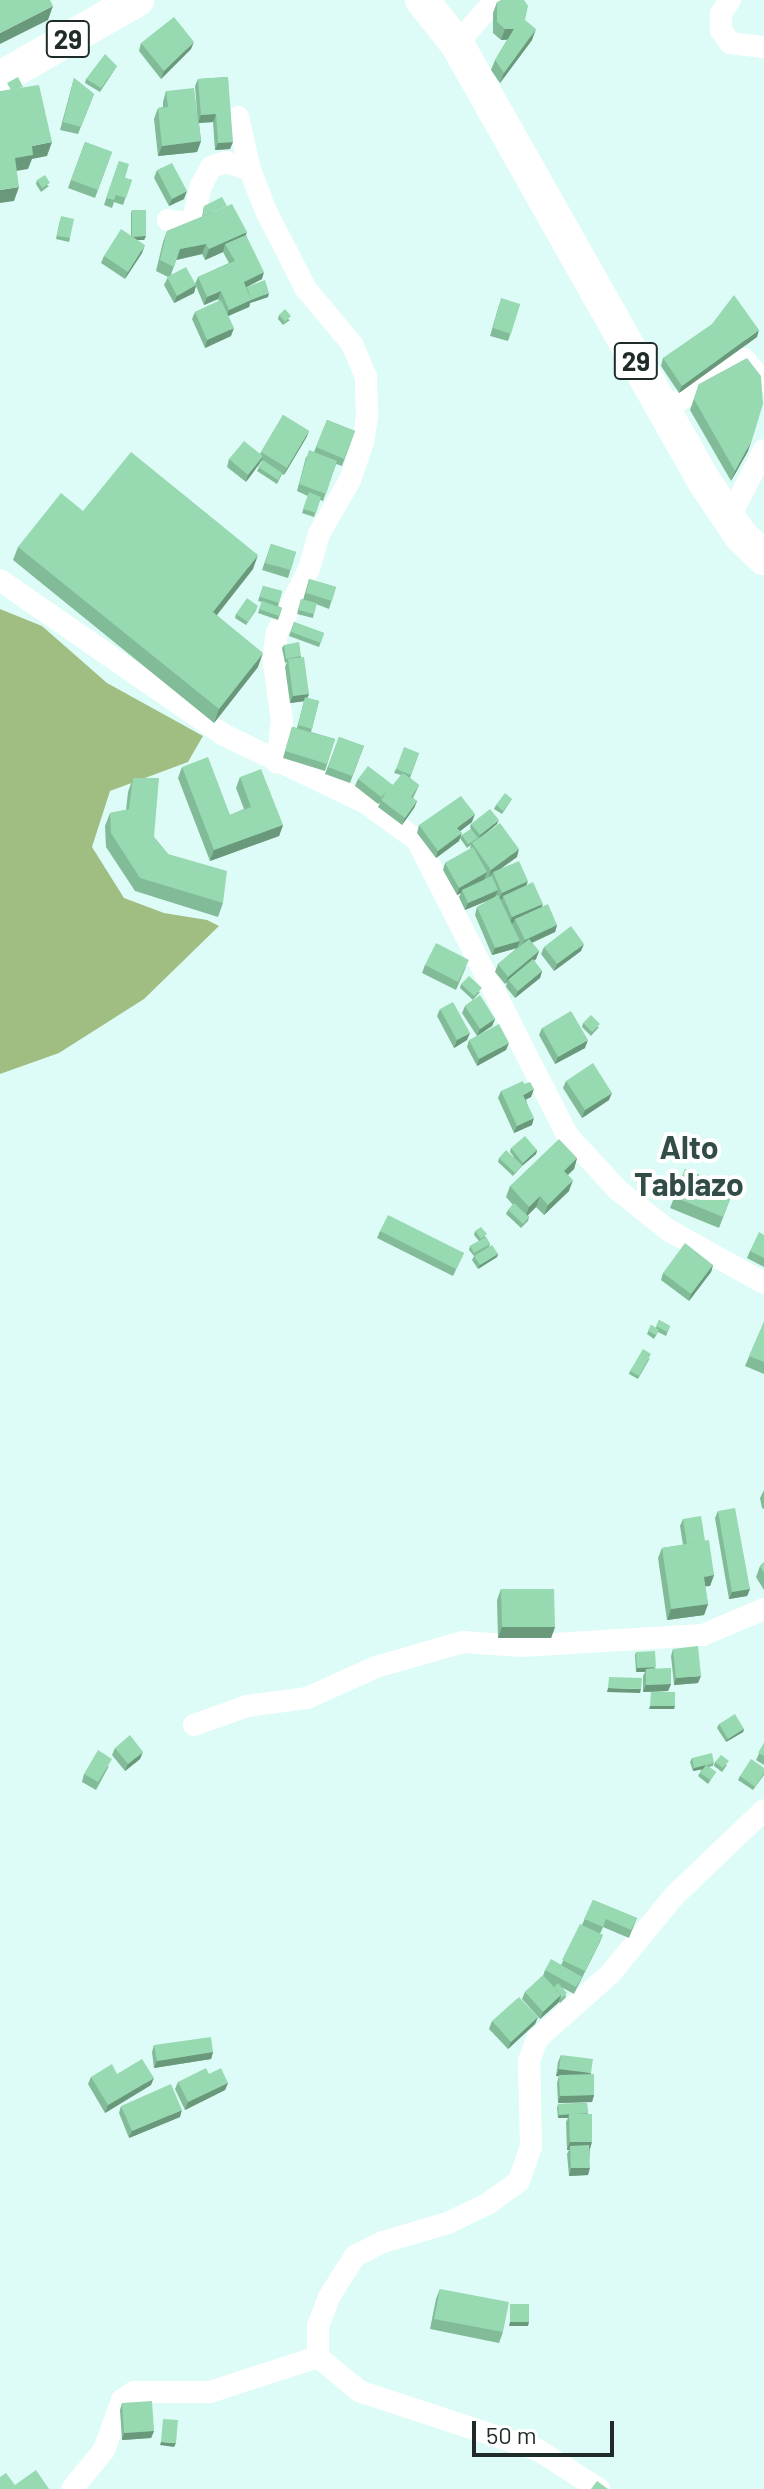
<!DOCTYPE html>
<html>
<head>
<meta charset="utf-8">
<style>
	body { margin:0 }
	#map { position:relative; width:764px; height:2489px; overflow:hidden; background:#defcf7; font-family:Barlow,sans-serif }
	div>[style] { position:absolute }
	.forest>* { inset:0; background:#a1be82 }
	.minor>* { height:22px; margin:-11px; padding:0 11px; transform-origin:11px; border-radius:11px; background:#fff }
	.primary>* { height:34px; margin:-17px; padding:0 17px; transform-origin:17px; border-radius:17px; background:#fff }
	.wall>* { inset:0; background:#82bb97 }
	.shaded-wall>* { inset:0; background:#6a987b }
	.building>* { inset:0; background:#97d9b0 }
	span { translate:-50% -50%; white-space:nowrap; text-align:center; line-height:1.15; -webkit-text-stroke:8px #fff; paint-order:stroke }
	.shield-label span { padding:2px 6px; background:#fff; border:2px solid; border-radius:6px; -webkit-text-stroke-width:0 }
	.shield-label { font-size:26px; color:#1f2b29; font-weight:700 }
	.quarter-label { font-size:32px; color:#324c47; font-weight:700 }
	.scale { position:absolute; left:472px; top:2421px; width:142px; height:36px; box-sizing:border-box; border:4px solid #1f2b29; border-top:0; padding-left:10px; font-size:24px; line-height:28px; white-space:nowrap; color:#1f2b29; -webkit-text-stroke:6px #fff; paint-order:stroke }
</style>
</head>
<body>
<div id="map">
	<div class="forest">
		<div style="clip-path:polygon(0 609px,42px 626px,107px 683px,203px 736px,188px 762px,110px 791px,92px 847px,124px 898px,164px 913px,207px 920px,219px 926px,144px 999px,59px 1053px,0 1074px)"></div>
	</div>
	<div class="minor">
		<div style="left:730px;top:0;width:17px;rotate:123deg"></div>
		<div style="left:721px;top:14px;width:16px;rotate:90deg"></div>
		<div style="left:721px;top:30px;width:16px;rotate:55deg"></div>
		<div style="left:730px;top:43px;width:34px;rotate:7deg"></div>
		<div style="left:457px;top:44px;width:58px;rotate:-49.2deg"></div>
		<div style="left:238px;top:117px;width:54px;rotate:77.2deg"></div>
		<div style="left:250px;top:170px;width:44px;rotate:68.7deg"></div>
		<div style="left:266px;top:211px;width:88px;rotate:62.9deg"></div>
		<div style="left:306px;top:289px;width:72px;rotate:50.1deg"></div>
		<div style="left:352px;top:344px;width:36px;rotate:67deg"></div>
		<div style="left:366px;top:377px;width:40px;rotate:88.6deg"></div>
		<div style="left:367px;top:417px;width:25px;rotate:99deg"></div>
		<div style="left:363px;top:442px;width:40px;rotate:108.9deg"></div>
		<div style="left:350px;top:480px;width:62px;rotate:119.9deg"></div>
		<div style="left:319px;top:534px;width:36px;rotate:106deg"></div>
		<div style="left:309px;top:569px;width:72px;rotate:116.6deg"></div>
		<div style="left:277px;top:633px;width:24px;rotate:99deg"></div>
		<div style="left:273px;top:657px;width:64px;rotate:81.9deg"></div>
		<div style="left:282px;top:720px;width:43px;rotate:96.6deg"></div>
		<div style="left:168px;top:220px;width:24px;rotate:9deg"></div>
		<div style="left:192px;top:224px;width:39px;rotate:-77deg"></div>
		<div style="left:201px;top:186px;width:21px;rotate:-62deg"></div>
		<div style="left:211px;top:167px;width:16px;rotate:-18deg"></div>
		<div style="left:226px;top:162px;width:25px;rotate:18deg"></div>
		<div style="left:664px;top:410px;width:95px;rotate:-32.5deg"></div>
		<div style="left:744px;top:359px;width:30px;rotate:49deg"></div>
		<div style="left:729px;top:519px;width:77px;rotate:-63.1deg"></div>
		<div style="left:0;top:580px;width:270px;rotate:34.7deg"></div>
		<div style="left:222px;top:734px;width:160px;rotate:25.6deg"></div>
		<div style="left:366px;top:803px;width:63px;rotate:36deg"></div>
		<div style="left:417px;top:840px;width:332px;rotate:63deg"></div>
		<div style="left:568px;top:1136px;width:74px;rotate:47.2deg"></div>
		<div style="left:618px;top:1190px;width:64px;rotate:38.7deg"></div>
		<div style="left:668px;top:1230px;width:110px;rotate:28.9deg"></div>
		<div style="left:194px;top:1725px;width:56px;rotate:-19.7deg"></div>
		<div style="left:247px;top:1706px;width:61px;rotate:-7.6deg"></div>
		<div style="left:307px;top:1698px;width:76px;rotate:-24.2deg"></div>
		<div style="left:376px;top:1667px;width:91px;rotate:-16deg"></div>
		<div style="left:463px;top:1642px;width:59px;rotate:3.9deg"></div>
		<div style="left:522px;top:1646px;width:181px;rotate:-3.5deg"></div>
		<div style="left:703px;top:1635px;width:66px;rotate:-23.1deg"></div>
		<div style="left:72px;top:2489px;width:50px;rotate:-50.6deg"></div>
		<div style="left:104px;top:2450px;width:53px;rotate:-70.2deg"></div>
		<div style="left:122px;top:2400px;width:14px;rotate:-34deg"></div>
		<div style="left:134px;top:2392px;width:76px"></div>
		<div style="left:210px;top:2392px;width:114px;rotate:-18deg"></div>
		<div style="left:599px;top:2489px;width:72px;rotate:-147.4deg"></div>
		<div style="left:538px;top:2450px;width:188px;rotate:-161.8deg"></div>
		<div style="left:359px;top:2391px;width:53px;rotate:-140.3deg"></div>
		<div style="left:318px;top:2357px;width:31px;rotate:-90deg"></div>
		<div style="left:318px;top:2326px;width:31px;rotate:-69deg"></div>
		<div style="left:329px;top:2297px;width:49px;rotate:-57.6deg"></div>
		<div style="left:355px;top:2256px;width:31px;rotate:-27deg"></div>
		<div style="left:383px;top:2242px;width:68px;rotate:-16.3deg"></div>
		<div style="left:448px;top:2223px;width:46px;rotate:-26deg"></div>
		<div style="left:489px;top:2203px;width:37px;rotate:-36deg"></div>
		<div style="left:519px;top:2181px;width:36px;rotate:-71deg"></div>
		<div style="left:531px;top:2147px;width:86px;rotate:-91.3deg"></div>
		<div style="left:529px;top:2061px;width:23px;rotate:-70deg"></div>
		<div style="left:537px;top:2039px;width:99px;rotate:-41.7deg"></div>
		<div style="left:611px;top:1973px;width:99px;rotate:-50.7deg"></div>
		<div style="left:674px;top:1896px;width:124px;rotate:-43.7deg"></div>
	</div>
	<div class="primary">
		<div style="left:422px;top:0;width:56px;rotate:51.5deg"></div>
		<div style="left:457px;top:44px;width:502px;rotate:60.52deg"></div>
		<div style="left:704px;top:481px;width:66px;rotate:56.1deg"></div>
		<div style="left:741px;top:536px;width:32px;rotate:44deg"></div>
		<div style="left:0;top:78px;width:158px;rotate:-29.7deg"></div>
	</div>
	<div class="wall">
		<div style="clip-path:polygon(497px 2px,525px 20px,532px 40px,500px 83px,491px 70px,495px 60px,507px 40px,501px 40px,493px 33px,493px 13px)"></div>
		<div style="clip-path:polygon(141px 43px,191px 49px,161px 79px,139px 51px)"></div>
		<div style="clip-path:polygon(117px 66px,100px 92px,85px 83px,86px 79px)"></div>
		<div style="clip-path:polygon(228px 77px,230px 149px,215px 150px,213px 122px,199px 123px,201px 141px,197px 152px,158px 156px,154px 119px,158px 108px,163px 107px,163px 102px,166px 91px,197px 112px,195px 86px,198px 79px)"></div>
		<div style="clip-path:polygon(74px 78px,94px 94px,78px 134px,60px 130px)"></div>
		<div style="clip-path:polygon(85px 142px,112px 152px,95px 198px,68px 188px)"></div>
		<div style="clip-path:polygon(119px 161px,125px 178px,132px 180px,123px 205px,114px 202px,112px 208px,104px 205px)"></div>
		<div style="clip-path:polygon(157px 170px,184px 199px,169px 206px,154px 178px)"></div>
		<div style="clip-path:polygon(37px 180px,49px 186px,41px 192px,36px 184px)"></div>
		<div style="clip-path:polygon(evenodd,204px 206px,246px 235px,262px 279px,246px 287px,268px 297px,250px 303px,249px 307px,228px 316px,231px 336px,205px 348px,192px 319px,195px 312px,219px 301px,218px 299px,204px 305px,196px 286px,194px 293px,174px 303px,164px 285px,168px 277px,156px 271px,163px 242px,167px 231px,202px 217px,204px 206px,223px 252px,229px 263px,198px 277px,195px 284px,171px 275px,176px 260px,202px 254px,205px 260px,223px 252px)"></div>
		<div style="clip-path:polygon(132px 210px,146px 236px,144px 240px,137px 240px,142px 253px,125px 279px,101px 263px,104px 256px,131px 236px,131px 213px)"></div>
		<div style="clip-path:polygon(60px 220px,70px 238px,69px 242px,56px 239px)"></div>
		<div style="clip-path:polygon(520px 304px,508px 341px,490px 336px,499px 305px)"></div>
		<div style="clip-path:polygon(279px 315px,290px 320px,283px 325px,278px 319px)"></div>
		<div style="clip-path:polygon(757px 337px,679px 393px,661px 366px,663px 358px)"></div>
		<div style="clip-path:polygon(699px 384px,748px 451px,731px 481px,690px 410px)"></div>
		<div style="clip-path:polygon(283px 415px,309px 431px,306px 438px,284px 475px,282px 474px,277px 484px,257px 471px,262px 462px,261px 461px,246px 482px,227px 467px,229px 459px,260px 454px)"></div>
		<div style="clip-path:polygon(327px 420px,355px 431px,342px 466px,336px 464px,323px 501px,320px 500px,314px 517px,302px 513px,308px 496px,297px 491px,306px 457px,314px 452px)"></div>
		<div style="clip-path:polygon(83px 511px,253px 569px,217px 615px,258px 667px,214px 723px,13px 560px,18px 547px)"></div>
		<div style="clip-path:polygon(271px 544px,296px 552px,288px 578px,262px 570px)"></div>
		<div style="clip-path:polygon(309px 579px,336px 587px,329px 609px,316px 604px,313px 618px,297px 614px,301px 599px,303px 600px)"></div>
		<div style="clip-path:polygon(263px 586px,282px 591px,278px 606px,282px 608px,278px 620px,258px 613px,262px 602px,258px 601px)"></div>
		<div style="clip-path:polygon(257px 609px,246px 625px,235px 618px,236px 614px)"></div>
		<div style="clip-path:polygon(294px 622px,324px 633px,319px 647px,289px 636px)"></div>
		<div style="clip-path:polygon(284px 645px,301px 656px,309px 694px,307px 698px,319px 701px,311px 732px,335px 739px,325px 771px,283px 758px,292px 727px,297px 728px,304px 701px,290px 703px,285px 667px,287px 662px,285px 663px,282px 648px)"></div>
		<div style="clip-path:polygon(339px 737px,364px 746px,350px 783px,325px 774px)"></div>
		<div style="clip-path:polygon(419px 753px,410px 778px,419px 785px,416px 792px,413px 798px,417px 801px,414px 808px,402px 825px,378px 807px,380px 803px,378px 804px,355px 786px,358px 779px,393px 785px,401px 775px,394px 773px,396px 769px)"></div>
		<div style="clip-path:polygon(182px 767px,230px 815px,244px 809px,236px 788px,240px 777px,283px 825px,279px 836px,210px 861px,178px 778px)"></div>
		<div style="clip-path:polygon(133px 778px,154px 837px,168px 854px,223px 903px,218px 917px,135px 891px,106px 847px,105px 826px,110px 813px,126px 810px,128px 792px)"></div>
		<div style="clip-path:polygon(512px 799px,502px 814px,494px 809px,496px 805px)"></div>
		<div style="clip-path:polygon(472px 822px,460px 831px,459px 841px,436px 858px,417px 833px,419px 825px)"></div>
		<div style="clip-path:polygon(471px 824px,497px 824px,482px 836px,517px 857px,499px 870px,526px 886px,557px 925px,555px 932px,532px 943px,539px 951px,536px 959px,534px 961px,542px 971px,540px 978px,515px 998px,506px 987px,507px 982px,505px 984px,495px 972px,498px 964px,517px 948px,492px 955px,475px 915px,477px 907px,492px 899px,465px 910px,459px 897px,461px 893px,457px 895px,443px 870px,445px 863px,470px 849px,471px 845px,467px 848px,460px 838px,462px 835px,471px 829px,470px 827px)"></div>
		<div style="clip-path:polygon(544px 947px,581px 951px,554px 971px,541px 954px)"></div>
		<div style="clip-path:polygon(425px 965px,466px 967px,456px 990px,422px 973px)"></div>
		<div style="clip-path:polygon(461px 984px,480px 992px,473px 1000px,495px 1019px,492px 1026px,477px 1036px,462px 1013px,465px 1006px,473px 1000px,460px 988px)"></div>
		<div style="clip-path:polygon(440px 1009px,467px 1040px,454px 1048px,437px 1016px)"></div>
		<div style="clip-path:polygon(583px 1023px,599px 1027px,591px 1036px,582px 1027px)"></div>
		<div style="clip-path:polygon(542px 1028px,585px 1048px,555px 1064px,539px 1035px)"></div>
		<div style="clip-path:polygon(469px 1040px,506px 1050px,477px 1066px,467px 1047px)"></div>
		<div style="clip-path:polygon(566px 1081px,609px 1100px,582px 1118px,563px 1088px)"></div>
		<div style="clip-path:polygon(501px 1091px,531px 1097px,526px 1099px,532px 1125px,514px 1133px,498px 1098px)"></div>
		<div style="clip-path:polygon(511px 1148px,537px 1150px,536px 1154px,522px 1166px,513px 1176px,498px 1162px,499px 1158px,514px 1157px,510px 1152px)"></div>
		<div style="clip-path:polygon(577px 1158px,574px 1169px,568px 1175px,569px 1191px,544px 1215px,536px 1207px,528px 1215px,529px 1217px,528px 1221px,521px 1228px,506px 1214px,508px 1210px,513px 1205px,506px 1197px,510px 1186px)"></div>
		<div style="clip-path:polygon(685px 1169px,734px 1189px,719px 1228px,670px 1208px)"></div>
		<div style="clip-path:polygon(380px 1231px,464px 1253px,453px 1276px,377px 1238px)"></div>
		<div style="clip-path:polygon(475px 1231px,486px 1237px,490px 1244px,489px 1247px,498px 1254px,497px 1257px,478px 1269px,472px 1260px,474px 1256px,469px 1250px,470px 1246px,479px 1241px,474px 1235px)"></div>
		<div style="clip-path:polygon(764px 1235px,764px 1267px,747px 1258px,750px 1251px)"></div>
		<div style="clip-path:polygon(713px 1265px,711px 1272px,689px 1301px,661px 1280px,663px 1273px)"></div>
		<div style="clip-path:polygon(659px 1320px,670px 1326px,666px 1336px,658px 1332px,654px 1339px,647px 1334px,651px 1325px,656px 1328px)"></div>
		<div style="clip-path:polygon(764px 1322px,764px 1374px,745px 1366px)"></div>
		<div style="clip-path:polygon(650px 1358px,638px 1379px,629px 1374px,630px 1371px)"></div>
		<div style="clip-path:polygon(764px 1490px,764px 1509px,762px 1508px,760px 1498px)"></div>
		<div style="clip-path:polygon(718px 1511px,750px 1589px,747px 1596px,729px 1599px,715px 1518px)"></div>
		<div style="clip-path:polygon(683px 1519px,705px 1541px,714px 1575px,710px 1586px,705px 1586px,708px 1604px,704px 1615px,667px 1620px,658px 1558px,662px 1548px,683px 1545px,680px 1526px)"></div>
		<div style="clip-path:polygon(764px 1562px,764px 1590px,756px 1577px,760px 1566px)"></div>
		<div style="clip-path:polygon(501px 1589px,555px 1627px,551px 1638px,498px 1638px,497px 1600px)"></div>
		<div style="clip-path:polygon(673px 1649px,698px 1683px,674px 1685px,671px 1656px)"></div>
		<div style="clip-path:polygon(636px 1652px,655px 1668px,671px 1684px,668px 1691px,643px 1692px,643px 1676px,645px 1672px,636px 1672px,635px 1655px)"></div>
		<div style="clip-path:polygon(719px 1724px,744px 1729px,743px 1732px,726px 1742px,717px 1728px)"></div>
		<div style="clip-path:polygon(764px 1743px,764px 1765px,756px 1760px)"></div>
		<div style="clip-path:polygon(115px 1748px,140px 1759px,125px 1771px,112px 1755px)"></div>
		<div style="clip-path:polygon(692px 1758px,714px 1763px,713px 1766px,709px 1767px,716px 1772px,708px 1784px,698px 1776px,702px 1769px,693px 1771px,690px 1762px)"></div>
		<div style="clip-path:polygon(715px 1762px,727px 1765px,722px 1772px,714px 1766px)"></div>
		<div style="clip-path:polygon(109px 1766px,96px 1790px,82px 1782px,84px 1774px)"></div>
		<div style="clip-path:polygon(764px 1768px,764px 1775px,753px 1790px,738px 1780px,740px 1776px)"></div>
		<div style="clip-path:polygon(593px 1900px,637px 1918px,629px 1938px,603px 1927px,600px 1934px,603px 1935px,600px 1942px,574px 1994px,563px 1988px,566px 1997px,560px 2003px,559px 2002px,540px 2019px,522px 1999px,525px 1992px,543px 1976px,545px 1970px,561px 1965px,582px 1925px)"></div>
		<div style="clip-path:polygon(538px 2017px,535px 2024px,508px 2049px,489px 2029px,492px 2021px)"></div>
		<div style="clip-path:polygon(154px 2045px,213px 2052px,211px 2059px,154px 2068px,152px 2052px)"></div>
		<div style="clip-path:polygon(561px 2055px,591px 2074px,594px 2095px,592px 2102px,558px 2103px,557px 2083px,559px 2076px,556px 2076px,558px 2062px)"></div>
		<div style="clip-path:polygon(117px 2074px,151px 2085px,105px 2113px,88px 2084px,91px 2077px)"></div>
		<div style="clip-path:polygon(209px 2074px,228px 2083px,225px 2090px,185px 2110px,175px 2089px,178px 2082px)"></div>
		<div style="clip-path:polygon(587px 2103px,590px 2149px,588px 2175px,569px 2176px,567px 2154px,569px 2150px,567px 2150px,566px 2122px,568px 2118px,558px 2118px,557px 2108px,558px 2104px)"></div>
		<div style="clip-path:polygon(121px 2106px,180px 2117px,129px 2138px,119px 2113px)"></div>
		<div style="clip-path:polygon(440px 2289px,503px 2332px,499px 2343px,430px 2329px,436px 2299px)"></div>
		<div style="clip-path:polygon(122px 2403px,154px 2431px,151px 2438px,122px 2440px,120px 2410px)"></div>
	</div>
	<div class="shaded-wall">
		<div style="clip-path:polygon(53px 6px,48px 20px,0 44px,0 33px)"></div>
		<div style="clip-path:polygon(505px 29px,514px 29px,510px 39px,501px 40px)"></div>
		<div style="clip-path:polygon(536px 29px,532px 40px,500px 83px,504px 73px)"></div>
		<div style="clip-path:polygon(194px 42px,191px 49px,161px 79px,164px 71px)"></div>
		<div style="clip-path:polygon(216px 114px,213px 122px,198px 123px,201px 115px)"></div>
		<div style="clip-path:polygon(201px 141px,197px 152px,158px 156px,162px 146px)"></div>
		<div style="clip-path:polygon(52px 142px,47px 156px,32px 159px,28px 169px,10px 172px,15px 158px,32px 146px)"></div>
		<div style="clip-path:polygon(233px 142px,230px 149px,215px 150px,218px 143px)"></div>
		<div style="clip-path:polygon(19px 187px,14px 201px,0 203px,0 190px)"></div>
		<div style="clip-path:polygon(187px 191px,184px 199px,169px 206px,172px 199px)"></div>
		<div style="clip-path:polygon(247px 232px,243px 243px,225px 244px,223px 252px,205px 260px,209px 249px)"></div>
		<div style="clip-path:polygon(146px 236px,144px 240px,131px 240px,132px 237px)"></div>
		<div style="clip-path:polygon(206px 244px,202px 254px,176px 260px,180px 249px)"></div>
		<div style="clip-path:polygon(145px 245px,142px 253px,125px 279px,128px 272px)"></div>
		<div style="clip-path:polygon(264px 272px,262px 279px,241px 290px,244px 282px)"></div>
		<div style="clip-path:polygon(196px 285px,194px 293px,174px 303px,177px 296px)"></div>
		<div style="clip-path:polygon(221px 291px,218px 299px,204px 305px,207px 297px)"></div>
		<div style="clip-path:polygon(269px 293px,268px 297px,250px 303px,251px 300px)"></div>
		<div style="clip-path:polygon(251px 300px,249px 307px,226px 317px,229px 310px)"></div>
		<div style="clip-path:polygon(234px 328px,231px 336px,205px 348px,207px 340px)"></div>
		<div style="clip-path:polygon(759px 330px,757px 337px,679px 393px,682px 386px)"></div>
		<div style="clip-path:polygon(309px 431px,306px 438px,284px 475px,287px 468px)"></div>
		<div style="clip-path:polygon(752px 440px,748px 451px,731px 481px,735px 471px)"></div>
		<div style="clip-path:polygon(263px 456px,260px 463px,246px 482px,248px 475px)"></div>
		<div style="clip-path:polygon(258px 555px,253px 569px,208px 626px,213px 612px)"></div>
		<div style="clip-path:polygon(263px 653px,258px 667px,214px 723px,219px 709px)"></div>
		<div style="clip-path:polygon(309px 694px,306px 701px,290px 703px,293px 696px)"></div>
		<div style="clip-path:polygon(417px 801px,414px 808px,402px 825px,405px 818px)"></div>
		<div style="clip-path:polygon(475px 814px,472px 822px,455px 835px,457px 828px)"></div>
		<div style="clip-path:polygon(499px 820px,497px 824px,479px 839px,480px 835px)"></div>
		<div style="clip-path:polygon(283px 825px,279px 836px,210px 861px,214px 850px)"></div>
		<div style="clip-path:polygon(462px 833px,459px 841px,436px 858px,438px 851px)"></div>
		<div style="clip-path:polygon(519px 849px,517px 857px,493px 874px,493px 872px,489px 877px,491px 870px)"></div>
		<div style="clip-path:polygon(487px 872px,484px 880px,462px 890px,461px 893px,457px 895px,459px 888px)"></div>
		<div style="clip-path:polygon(528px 881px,525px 889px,503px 896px,502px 899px,499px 900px,502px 893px)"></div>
		<div style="clip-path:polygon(498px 890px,495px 897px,465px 910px,468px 903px)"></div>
		<div style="clip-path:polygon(543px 904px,540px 911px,515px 919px,513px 923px,509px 925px,512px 917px)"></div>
		<div style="clip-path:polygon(557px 925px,555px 932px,522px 947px,525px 940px)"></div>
		<div style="clip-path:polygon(520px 941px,517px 948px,492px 955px,495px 948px)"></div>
		<div style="clip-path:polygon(584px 944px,581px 951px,554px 971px,557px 964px)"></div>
		<div style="clip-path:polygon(539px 951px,536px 959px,509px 981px,508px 980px,505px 984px,508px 977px)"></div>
		<div style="clip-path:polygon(542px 971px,540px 978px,515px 998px,518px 991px)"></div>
		<div style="clip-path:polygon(495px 1019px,492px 1026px,477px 1036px,480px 1029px)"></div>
		<div style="clip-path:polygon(470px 1033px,467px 1040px,454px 1048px,457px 1040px)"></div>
		<div style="clip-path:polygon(588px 1040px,585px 1048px,555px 1064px,558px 1057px)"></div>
		<div style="clip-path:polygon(509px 1043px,506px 1050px,477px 1066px,479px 1059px)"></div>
		<div style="clip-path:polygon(534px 1089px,531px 1097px,521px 1102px,523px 1095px)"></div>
		<div style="clip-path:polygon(612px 1093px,609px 1100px,582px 1118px,585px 1110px)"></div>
		<div style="clip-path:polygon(534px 1118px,532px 1125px,514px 1133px,517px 1126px)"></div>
		<div style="clip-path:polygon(537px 1150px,536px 1154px,522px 1166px,523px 1163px)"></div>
		<div style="clip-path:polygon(577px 1158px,574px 1169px,560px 1182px,564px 1171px)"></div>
		<div style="clip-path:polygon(573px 1180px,569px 1191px,544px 1215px,548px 1205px)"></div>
		<div style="clip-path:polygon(540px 1196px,536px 1207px,525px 1218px,529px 1207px)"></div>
		<div style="clip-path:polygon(498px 1254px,497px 1257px,478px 1269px,480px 1265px)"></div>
		<div style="clip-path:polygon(713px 1265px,711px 1272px,689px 1301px,691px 1294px)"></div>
		<div style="clip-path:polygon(714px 1575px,710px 1586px,700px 1587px,704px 1577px)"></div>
		<div style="clip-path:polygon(750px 1589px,747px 1596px,729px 1599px,732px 1592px)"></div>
		<div style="clip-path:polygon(708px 1604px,704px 1615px,667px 1620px,671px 1609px)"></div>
		<div style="clip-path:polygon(502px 1627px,555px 1627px,551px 1638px,498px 1638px)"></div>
		<div style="clip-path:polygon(656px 1667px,646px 1669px,645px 1672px,636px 1672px,637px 1668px)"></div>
		<div style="clip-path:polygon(701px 1676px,698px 1683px,674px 1685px,676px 1678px)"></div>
		<div style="clip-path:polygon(671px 1684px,668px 1691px,643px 1692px,646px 1685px)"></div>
		<div style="clip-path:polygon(608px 1688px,641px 1689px,640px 1693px,607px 1692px)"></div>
		<div style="clip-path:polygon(650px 1706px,675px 1706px,674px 1709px,649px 1709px)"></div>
		<div style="clip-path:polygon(744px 1729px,743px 1732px,726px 1742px,728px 1739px)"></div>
		<div style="clip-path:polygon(143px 1752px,140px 1759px,125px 1771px,128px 1764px)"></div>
		<div style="clip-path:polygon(706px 1765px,704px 1769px,693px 1771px,694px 1768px)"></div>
		<div style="clip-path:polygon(561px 1995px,558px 2003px,540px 2019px,543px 2012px)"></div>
		<div style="clip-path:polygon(538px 2017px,535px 2024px,508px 2049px,511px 2042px)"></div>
		<div style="clip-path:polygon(213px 2052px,211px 2059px,154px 2068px,157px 2061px)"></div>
		<div style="clip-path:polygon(559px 2069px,591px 2073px,589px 2080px,556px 2076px)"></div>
		<div style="clip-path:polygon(154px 2078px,151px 2085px,105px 2113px,108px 2105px)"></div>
		<div style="clip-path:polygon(228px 2083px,225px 2090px,185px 2110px,188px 2102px)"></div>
		<div style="clip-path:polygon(594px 2095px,592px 2102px,558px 2103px,560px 2096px)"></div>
		<div style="clip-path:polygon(182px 2110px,180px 2117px,129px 2138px,132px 2131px)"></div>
		<div style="clip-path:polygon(569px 2114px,568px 2118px,558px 2118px,559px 2115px)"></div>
		<div style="clip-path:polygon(570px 2142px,592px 2142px,590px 2149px,570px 2146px,569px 2150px,567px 2150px)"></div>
		<div style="clip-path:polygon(571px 2168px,590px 2168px,588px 2175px,569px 2176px)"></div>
		<div style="clip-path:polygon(510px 2322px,529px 2322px,528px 2326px,509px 2326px)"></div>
		<div style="clip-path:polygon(154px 2431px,151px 2438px,122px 2440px,124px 2433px)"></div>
		<div style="clip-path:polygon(161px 2442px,176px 2443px,174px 2447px,160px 2445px)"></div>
	</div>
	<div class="building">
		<div style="clip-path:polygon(0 0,50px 0,53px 6px,0 33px)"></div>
		<div style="clip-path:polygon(501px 0,524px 0,528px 6px,525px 20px,536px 29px,504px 73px,495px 60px,514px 29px,505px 29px,497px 22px,497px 2px)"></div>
		<div style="clip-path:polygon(174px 17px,194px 42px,164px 71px,141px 43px)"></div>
		<div style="clip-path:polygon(105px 54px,117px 66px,101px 88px,86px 79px)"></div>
		<div style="clip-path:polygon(18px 77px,23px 87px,11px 90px,7px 83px)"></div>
		<div style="clip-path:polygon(228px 77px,233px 142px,218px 143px,216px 114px,201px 115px,198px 79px)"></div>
		<div style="clip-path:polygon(74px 78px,94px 94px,81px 127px,63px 122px)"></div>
		<div style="clip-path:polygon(39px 85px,52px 142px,32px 146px,33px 155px,15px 158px,19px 187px,0 190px,0 91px)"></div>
		<div style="clip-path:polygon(194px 88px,201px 141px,162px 146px,158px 108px,168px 107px,166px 91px)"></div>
		<div style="clip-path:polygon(85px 142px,112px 152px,98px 190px,71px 180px)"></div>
		<div style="clip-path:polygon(119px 161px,129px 164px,125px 178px,132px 180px,126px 198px,116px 195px,114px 200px,106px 198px)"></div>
		<div style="clip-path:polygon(172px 163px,187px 191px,172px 199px,157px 170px)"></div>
		<div style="clip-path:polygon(45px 175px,50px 183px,42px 188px,37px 180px)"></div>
		<div style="clip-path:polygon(222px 197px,227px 206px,203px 216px,204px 206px)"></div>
		<div style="clip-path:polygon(232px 204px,247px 232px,209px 249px,206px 244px,180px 249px,174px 267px,160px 260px,167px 231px)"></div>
		<div style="clip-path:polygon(132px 210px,146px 210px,146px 236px,132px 237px)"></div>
		<div style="clip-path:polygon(61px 216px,74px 219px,70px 238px,57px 236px)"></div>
		<div style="clip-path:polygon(121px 229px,145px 245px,128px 272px,104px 256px)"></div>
		<div style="clip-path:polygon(246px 235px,264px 272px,244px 282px,251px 300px,229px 310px,221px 291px,207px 297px,198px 277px,235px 261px,225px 244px)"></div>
		<div style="clip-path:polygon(186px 267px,196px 285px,177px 296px,167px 277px)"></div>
		<div style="clip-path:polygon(265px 280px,269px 293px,251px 300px,247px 287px)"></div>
		<div style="clip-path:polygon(734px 295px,759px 330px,682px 386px,663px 358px,712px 324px)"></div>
		<div style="clip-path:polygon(501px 298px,520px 304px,511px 334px,493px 328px)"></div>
		<div style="clip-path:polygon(221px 300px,234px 328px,207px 340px,195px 312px)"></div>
		<div style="clip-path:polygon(285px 309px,291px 316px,285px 322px,279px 315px)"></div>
		<div style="clip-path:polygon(747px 358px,761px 376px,763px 404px,752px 440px,735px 471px,694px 399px,699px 384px)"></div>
		<div style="clip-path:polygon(283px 415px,309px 431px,287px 468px,261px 452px)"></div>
		<div style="clip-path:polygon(327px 420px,355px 431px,344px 459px,316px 447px)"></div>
		<div style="clip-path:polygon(244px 441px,263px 456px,248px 475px,229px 459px)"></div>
		<div style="clip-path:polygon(309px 450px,337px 461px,326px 494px,299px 484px)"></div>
		<div style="clip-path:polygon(131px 452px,258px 555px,213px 612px,263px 653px,219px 709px,18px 547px,61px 493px,83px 511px)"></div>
		<div style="clip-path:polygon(263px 460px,282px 473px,278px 480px,258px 467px)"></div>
		<div style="clip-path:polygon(309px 492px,321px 497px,316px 513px,303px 509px)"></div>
		<div style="clip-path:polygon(271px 544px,296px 552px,291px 570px,265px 563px)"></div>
		<div style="clip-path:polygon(309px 579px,336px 587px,332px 601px,306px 593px)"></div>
		<div style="clip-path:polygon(263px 586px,282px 591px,279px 603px,260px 597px)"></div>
		<div style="clip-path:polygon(247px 598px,258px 606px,248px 622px,236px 614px)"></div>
		<div style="clip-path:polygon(301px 599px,317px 603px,314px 614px,298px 610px)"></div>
		<div style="clip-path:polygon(262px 601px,282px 608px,279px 616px,259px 609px)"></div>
		<div style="clip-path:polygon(294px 622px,324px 633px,321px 643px,291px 632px)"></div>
		<div style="clip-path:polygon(299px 642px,301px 656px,286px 659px,284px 645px)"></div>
		<div style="clip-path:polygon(304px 657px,309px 694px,293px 696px,288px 659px)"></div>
		<div style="clip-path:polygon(305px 697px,319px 701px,312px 729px,298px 725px)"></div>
		<div style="clip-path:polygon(292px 727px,335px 739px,327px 764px,285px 751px)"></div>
		<div style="clip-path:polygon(339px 737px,364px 746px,352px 776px,328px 767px)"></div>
		<div style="clip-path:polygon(404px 747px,419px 753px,411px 775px,396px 769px)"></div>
		<div style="clip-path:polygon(208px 757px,230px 815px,251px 807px,240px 777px,261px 769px,283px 825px,214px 850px,182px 767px)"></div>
		<div style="clip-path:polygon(368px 766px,393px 785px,403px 773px,419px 785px,411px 797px,417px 801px,405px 818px,381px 800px,387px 791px,381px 797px,358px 779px)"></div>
		<div style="clip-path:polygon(133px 778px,159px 778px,154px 837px,168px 854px,227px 871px,223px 903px,140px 878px,111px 833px,110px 813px,129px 809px)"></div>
		<div style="clip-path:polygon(505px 793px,512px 799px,503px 811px,496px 805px)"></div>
		<div style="clip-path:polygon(461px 796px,475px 814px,457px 828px,462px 833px,438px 851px,419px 825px)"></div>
		<div style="clip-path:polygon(490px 809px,499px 820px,480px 835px,471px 824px)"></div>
		<div style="clip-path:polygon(500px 823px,519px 849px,491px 870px,472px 843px)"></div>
		<div style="clip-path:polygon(471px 829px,478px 838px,468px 844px,462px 835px)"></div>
		<div style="clip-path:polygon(473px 847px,487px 872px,459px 888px,445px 863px)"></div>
		<div style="clip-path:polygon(519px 861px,528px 881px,502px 893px,493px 872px)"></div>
		<div style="clip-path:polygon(492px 876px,498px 890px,468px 903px,462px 890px)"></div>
		<div style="clip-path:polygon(533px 882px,543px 904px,512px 917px,503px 896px)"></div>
		<div style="clip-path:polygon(498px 895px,520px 941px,495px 948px,477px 907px)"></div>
		<div style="clip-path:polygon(548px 904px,557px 925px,525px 940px,515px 919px)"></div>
		<div style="clip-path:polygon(571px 926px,584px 944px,557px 964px,544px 947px)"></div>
		<div style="clip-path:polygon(529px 939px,539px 951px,508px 977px,498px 964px)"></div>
		<div style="clip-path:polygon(436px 943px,469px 960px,458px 982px,425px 965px)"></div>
		<div style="clip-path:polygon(533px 959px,542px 971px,518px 991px,508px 980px)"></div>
		<div style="clip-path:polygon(469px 976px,482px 988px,474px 996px,461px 984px)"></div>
		<div style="clip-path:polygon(480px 995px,495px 1019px,480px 1029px,465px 1006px)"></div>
		<div style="clip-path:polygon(453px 1002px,470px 1033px,457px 1040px,440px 1009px)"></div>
		<div style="clip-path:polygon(571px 1011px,588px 1040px,558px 1057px,542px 1028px)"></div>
		<div style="clip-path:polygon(591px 1015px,600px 1024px,592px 1032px,583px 1023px)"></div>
		<div style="clip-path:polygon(499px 1024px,509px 1043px,479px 1059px,469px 1040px)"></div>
		<div style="clip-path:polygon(593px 1063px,612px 1093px,585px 1110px,566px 1081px)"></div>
		<div style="clip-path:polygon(523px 1081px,524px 1084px,530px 1082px,534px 1089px,523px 1095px,534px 1118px,517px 1126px,501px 1091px)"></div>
		<div style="clip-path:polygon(525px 1136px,537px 1150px,523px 1163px,511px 1148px)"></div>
		<div style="clip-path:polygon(559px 1139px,577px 1158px,564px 1171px,573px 1180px,548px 1205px,540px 1196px,529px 1207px,510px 1186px)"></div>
		<div style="clip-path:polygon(506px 1150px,522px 1165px,515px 1173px,499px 1158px)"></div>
		<div style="clip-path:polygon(685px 1169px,734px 1189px,723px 1217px,674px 1197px)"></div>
		<div style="clip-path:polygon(514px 1203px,529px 1217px,523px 1224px,508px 1210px)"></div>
		<div style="clip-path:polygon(388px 1215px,464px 1253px,456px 1269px,380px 1231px)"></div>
		<div style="clip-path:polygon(481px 1227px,487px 1234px,481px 1239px,475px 1231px)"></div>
		<div style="clip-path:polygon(759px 1232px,764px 1235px,764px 1258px,750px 1251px)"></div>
		<div style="clip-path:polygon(486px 1237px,490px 1244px,474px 1253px,470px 1246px)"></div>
		<div style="clip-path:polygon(685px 1243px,713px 1265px,691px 1294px,663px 1273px)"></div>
		<div style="clip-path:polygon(492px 1245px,498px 1254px,480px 1265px,474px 1256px)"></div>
		<div style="clip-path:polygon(659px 1320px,670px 1326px,667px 1332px,656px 1326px)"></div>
		<div style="clip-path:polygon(764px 1322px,764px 1362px,749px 1356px)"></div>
		<div style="clip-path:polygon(651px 1325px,659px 1330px,656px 1335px,648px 1331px)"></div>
		<div style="clip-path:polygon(643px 1349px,651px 1354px,639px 1376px,630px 1371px)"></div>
		<div style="clip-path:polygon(735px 1508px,750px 1589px,732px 1592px,718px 1511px)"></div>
		<div style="clip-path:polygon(701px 1516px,705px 1541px,687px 1544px,683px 1519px)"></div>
		<div style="clip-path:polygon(709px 1540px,714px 1575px,704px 1577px,708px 1604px,671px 1609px,662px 1548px)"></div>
		<div style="clip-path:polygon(764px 1563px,764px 1573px,760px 1566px)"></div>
		<div style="clip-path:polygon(501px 1589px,554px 1589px,555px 1627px,502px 1627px)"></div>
		<div style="clip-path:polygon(698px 1646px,701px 1676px,676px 1678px,673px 1649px)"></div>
		<div style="clip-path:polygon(655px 1651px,656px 1667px,637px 1668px,636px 1652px)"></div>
		<div style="clip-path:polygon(671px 1668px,671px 1684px,646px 1685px,646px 1669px)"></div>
		<div style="clip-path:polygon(609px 1677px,642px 1678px,641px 1689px,608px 1688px)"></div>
		<div style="clip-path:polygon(651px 1692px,675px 1692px,675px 1706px,650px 1706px)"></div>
		<div style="clip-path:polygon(735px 1714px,744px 1729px,728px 1739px,719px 1724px)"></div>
		<div style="clip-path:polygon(130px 1735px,143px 1752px,128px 1764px,115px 1748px)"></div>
		<div style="clip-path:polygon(764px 1743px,764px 1756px,758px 1753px)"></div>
		<div style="clip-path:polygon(98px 1750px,112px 1759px,98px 1782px,84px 1774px)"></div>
		<div style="clip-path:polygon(712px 1753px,714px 1763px,706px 1765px,716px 1772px,710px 1780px,700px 1773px,706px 1765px,694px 1768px,692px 1758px)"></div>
		<div style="clip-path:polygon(721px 1755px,729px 1761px,723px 1768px,715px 1762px)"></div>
		<div style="clip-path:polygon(751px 1759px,764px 1768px,764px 1773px,755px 1787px,740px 1776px)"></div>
		<div style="clip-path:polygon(593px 1900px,637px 1918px,631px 1930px,606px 1919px,603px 1927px,584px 1919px)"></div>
		<div style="clip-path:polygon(580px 1924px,603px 1935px,585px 1971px,562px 1960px)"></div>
		<div style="clip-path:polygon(551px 1959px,582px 1977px,576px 1987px,545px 1970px)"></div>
		<div style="clip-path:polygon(543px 1975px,561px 1995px,543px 2012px,525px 1992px)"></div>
		<div style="clip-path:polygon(558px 1983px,567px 1993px,561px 1999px,561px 1995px,554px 1987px)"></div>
		<div style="clip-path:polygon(519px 1997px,538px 2017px,511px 2042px,492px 2021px)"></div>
		<div style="clip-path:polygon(211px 2037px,213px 2052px,157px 2061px,154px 2045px)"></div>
		<div style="clip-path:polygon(561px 2055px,593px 2059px,591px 2073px,559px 2069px)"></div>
		<div style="clip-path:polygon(142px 2059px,154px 2078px,108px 2105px,91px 2077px,112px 2064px,117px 2074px)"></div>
		<div style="clip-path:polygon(206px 2068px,209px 2074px,221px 2068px,228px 2083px,188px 2102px,178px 2082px)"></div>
		<div style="clip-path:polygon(594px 2074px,594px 2095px,560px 2096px,559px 2075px)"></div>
		<div style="clip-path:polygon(171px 2084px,182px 2110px,132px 2131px,121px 2106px)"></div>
		<div style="clip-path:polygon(587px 2103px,588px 2113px,559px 2115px,558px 2104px)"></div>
		<div style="clip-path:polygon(569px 2114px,592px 2114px,592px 2142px,570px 2142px)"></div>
		<div style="clip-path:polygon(589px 2145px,590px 2168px,571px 2168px,570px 2146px)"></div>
		<div style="clip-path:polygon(440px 2289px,509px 2302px,503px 2332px,434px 2319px)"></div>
		<div style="clip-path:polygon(510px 2304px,529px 2304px,529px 2322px,510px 2322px)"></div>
		<div style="clip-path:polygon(152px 2401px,154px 2431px,124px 2433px,122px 2403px)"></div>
		<div style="clip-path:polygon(163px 2419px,178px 2420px,176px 2443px,161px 2442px)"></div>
		<div style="clip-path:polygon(36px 2470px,49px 2489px,0 2489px,0 2477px,6px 2473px,15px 2485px)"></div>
		<div style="clip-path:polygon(597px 2481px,608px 2489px,591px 2489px)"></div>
	</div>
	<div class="shield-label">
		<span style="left:68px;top:39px">29</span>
		<span style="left:636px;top:361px">29</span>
	</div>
	<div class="quarter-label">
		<span style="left:689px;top:1165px">Alto<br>Tablazo</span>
	</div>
	<div class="scale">50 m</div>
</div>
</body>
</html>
